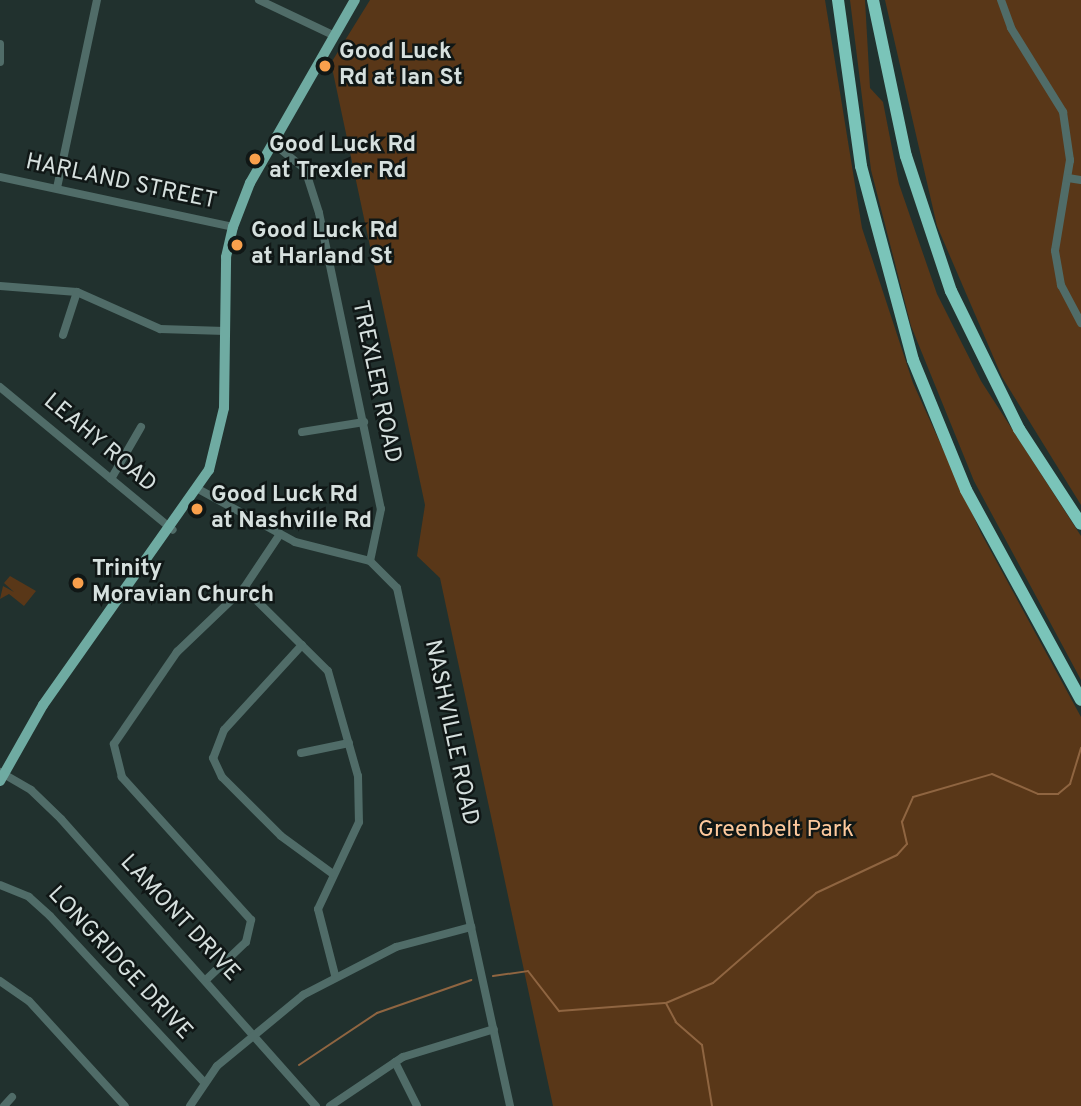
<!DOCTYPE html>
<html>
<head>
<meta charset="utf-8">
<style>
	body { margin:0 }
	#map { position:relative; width:1081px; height:1106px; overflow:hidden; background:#21312e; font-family:Overpass,sans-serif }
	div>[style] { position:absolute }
	.green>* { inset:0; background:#593718 }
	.stream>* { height:2px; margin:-1px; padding:0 1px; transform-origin:1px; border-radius:1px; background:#8f6541 }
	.minor>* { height:8px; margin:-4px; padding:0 4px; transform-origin:4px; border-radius:4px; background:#506c68 }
	.major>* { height:10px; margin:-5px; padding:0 5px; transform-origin:5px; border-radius:5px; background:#6faba2 }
	.highway>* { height:12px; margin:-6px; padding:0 6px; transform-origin:6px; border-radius:6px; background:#7ac4b9 }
	.dots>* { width:19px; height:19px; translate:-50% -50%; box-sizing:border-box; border:4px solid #101716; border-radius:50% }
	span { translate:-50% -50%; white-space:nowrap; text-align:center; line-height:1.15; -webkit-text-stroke:5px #101716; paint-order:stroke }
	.poi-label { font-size:23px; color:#d6e0de; font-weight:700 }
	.left { translate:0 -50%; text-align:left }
	.street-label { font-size:23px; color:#d6e0de }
	.park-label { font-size:23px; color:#fec99d }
</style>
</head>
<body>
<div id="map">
	<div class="green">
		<div style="clip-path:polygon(370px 0,825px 0,862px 228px,913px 383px,981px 533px,1081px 717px,1081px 1106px,553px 1106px,440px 578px,417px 556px,425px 505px,331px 63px)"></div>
		<div style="clip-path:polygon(850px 0,865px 0,870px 88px,883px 102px,899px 184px,937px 294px,981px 381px,1081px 536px,1081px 680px,974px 481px,911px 326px,871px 170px)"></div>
		<div style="clip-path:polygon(885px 0,1081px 0,1081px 505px,1002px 377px,937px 226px)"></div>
		<div style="clip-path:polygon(10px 576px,36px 591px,24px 606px,9px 594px,0 599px,3px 586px,14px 592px,4px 583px)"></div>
	</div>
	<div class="stream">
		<div style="left:493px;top:976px;width:35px;rotate:-8deg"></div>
		<div style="left:528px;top:971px;width:51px;rotate:52.2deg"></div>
		<div style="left:559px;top:1011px;width:106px;rotate:-4.3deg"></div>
		<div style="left:299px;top:1065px;width:94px;rotate:-33.7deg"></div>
		<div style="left:377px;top:1013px;width:100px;rotate:-19.3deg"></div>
		<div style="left:712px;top:1106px;width:62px;rotate:-99.3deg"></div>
		<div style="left:702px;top:1045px;width:35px;rotate:-139deg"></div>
		<div style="left:676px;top:1022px;width:21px;rotate:-118deg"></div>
		<div style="left:666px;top:1003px;width:51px;rotate:-23.1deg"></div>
		<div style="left:713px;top:983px;width:137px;rotate:-41.1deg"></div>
		<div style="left:816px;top:893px;width:89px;rotate:-25.1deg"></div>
		<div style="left:897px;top:855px;width:15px;rotate:-48deg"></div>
		<div style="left:907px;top:844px;width:23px;rotate:-103deg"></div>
		<div style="left:902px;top:822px;width:27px;rotate:-66deg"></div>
		<div style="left:913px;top:797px;width:82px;rotate:-16.2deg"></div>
		<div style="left:992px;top:774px;width:50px;rotate:23.5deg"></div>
		<div style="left:1038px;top:794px;width:20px"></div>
		<div style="left:1058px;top:794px;width:16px;rotate:-40deg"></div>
		<div style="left:1070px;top:784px;width:38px;rotate:-73deg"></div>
	</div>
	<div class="minor">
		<div style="left:259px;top:0;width:82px;rotate:25.3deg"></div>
		<div style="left:1001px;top:0;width:30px;rotate:70deg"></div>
		<div style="left:1011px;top:28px;width:99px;rotate:58.2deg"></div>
		<div style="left:1063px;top:112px;width:49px;rotate:81.7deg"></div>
		<div style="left:1070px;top:160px;width:92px;rotate:99.4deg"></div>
		<div style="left:1055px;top:251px;width:35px;rotate:80deg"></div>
		<div style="left:1061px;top:285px;width:43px;rotate:62.2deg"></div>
		<div style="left:0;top:44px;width:18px;rotate:90deg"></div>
		<div style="left:274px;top:144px;width:40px;rotate:39deg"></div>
		<div style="left:305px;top:169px;width:46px;rotate:72.3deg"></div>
		<div style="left:319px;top:213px;width:302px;rotate:78.2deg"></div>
		<div style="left:381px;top:509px;width:53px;rotate:101.9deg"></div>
		<div style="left:0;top:177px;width:238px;rotate:12.1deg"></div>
		<div style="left:1068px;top:178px;width:13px;rotate:9deg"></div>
		<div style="left:57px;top:188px;width:192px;rotate:-78deg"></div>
		<div style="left:0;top:286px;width:77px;rotate:4.5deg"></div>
		<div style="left:77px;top:292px;width:91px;rotate:24deg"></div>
		<div style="left:160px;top:329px;width:65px;rotate:1.8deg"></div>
		<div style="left:63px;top:335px;width:45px;rotate:-72deg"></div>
		<div style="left:0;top:387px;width:224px;rotate:39.6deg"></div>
		<div style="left:302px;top:432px;width:63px;rotate:-9.2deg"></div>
		<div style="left:111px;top:479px;width:60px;rotate:-60deg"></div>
		<div style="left:200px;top:490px;width:108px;rotate:28.7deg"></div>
		<div style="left:295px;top:542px;width:77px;rotate:14.2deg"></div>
		<div style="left:370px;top:561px;width:38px;rotate:45deg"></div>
		<div style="left:397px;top:588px;width:530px;rotate:77.69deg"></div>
		<div style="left:244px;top:588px;width:118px;rotate:44.7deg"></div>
		<div style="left:328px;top:671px;width:109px;rotate:74.1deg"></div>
		<div style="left:358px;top:776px;width:46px;rotate:88.8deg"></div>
		<div style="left:359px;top:822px;width:96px;rotate:115.2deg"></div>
		<div style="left:318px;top:909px;width:68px;rotate:75.6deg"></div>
		<div style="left:302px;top:645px;width:115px;rotate:132.5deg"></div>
		<div style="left:224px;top:730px;width:30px;rotate:111deg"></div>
		<div style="left:213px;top:758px;width:21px;rotate:65deg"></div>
		<div style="left:222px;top:777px;width:83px;rotate:45deg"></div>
		<div style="left:281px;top:836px;width:64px;rotate:36.2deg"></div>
		<div style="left:301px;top:753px;width:49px;rotate:-11.8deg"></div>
		<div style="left:0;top:772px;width:36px;rotate:30deg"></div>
		<div style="left:31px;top:790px;width:42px;rotate:44deg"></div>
		<div style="left:61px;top:819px;width:384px;rotate:48.4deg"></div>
		<div style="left:0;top:885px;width:31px;rotate:22deg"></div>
		<div style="left:29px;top:897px;width:28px;rotate:42deg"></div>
		<div style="left:50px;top:916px;width:225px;rotate:47.2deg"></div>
		<div style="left:208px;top:978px;width:52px;rotate:-43.5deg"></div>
		<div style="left:246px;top:942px;width:23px;rotate:-77deg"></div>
		<div style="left:251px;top:920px;width:193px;rotate:-132.1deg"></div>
		<div style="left:122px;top:777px;width:34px;rotate:-104deg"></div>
		<div style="left:114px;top:744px;width:112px;rotate:-55.6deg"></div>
		<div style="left:177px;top:652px;width:93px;rotate:-43.7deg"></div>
		<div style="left:244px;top:588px;width:65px;rotate:-56.3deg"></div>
		<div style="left:0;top:981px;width:35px;rotate:35deg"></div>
		<div style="left:29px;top:1001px;width:142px;rotate:47.6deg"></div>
		<div style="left:395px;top:1062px;width:49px;rotate:63.4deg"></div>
		<div style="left:4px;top:1106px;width:12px;rotate:-48deg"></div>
		<div style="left:190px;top:1106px;width:48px;rotate:-56deg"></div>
		<div style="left:217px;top:1066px;width:112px;rotate:-39.5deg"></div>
		<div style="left:303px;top:995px;width:105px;rotate:-27.3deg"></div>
		<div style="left:396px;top:947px;width:78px;rotate:-14.9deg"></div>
		<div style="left:330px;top:1106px;width:88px;rotate:-33.9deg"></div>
		<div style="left:403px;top:1057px;width:95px;rotate:-17.1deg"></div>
	</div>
	<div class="major">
		<div style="left:0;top:781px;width:87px;rotate:-60.5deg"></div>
		<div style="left:43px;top:705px;width:288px;rotate:-54.8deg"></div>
		<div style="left:209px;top:470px;width:64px;rotate:-76.4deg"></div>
		<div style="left:224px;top:408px;width:151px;rotate:-89.2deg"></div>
		<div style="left:226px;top:257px;width:31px;rotate:-77deg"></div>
		<div style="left:233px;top:227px;width:47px;rotate:-68.9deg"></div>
		<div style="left:250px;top:183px;width:211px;rotate:-60.2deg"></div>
	</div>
	<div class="highway">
		<div style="left:838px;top:0;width:168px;rotate:82.1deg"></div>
		<div style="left:861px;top:166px;width:201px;rotate:75deg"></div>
		<div style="left:913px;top:360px;width:140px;rotate:67.8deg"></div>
		<div style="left:966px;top:490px;width:239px;rotate:61.3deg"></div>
		<div style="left:873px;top:0;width:159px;rotate:78.1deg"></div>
		<div style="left:906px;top:156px;width:142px;rotate:71.6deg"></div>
		<div style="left:951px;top:291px;width:154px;rotate:63.8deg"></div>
		<div style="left:1019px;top:429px;width:113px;rotate:56.9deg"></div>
	</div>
	<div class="dots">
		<div style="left:325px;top:66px;background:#f9a04c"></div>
		<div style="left:255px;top:159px;background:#f9a04c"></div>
		<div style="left:237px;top:245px;background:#f9a04c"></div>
		<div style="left:197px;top:509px;background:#f9a04c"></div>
		<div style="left:78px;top:583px;background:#f9a04c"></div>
	</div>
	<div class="poi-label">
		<span class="left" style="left:339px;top:66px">Good Luck<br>Rd at Ian St</span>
		<span class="left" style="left:269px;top:159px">Good Luck Rd<br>at Trexler Rd</span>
		<span class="left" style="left:251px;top:245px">Good Luck Rd<br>at Harland St</span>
		<span class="left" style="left:211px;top:509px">Good Luck Rd<br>at Nashville Rd</span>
		<span class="left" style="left:92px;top:583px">Trinity<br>Moravian Church</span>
	</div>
	<div class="street-label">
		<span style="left:121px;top:183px;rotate:12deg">HARLAND STREET</span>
		<span style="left:375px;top:382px;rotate:78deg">TREXLER ROAD</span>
		<span style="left:99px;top:444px;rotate:40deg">LEAHY ROAD</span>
		<span style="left:450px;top:733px;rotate:78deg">NASHVILLE ROAD</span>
		<span style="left:179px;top:919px;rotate:47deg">LAMONT DRIVE</span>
		<span style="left:119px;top:964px;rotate:47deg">LONGRIDGE DRIVE</span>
	</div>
	<div class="park-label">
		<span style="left:776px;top:831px">Greenbelt Park</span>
	</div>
</div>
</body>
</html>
